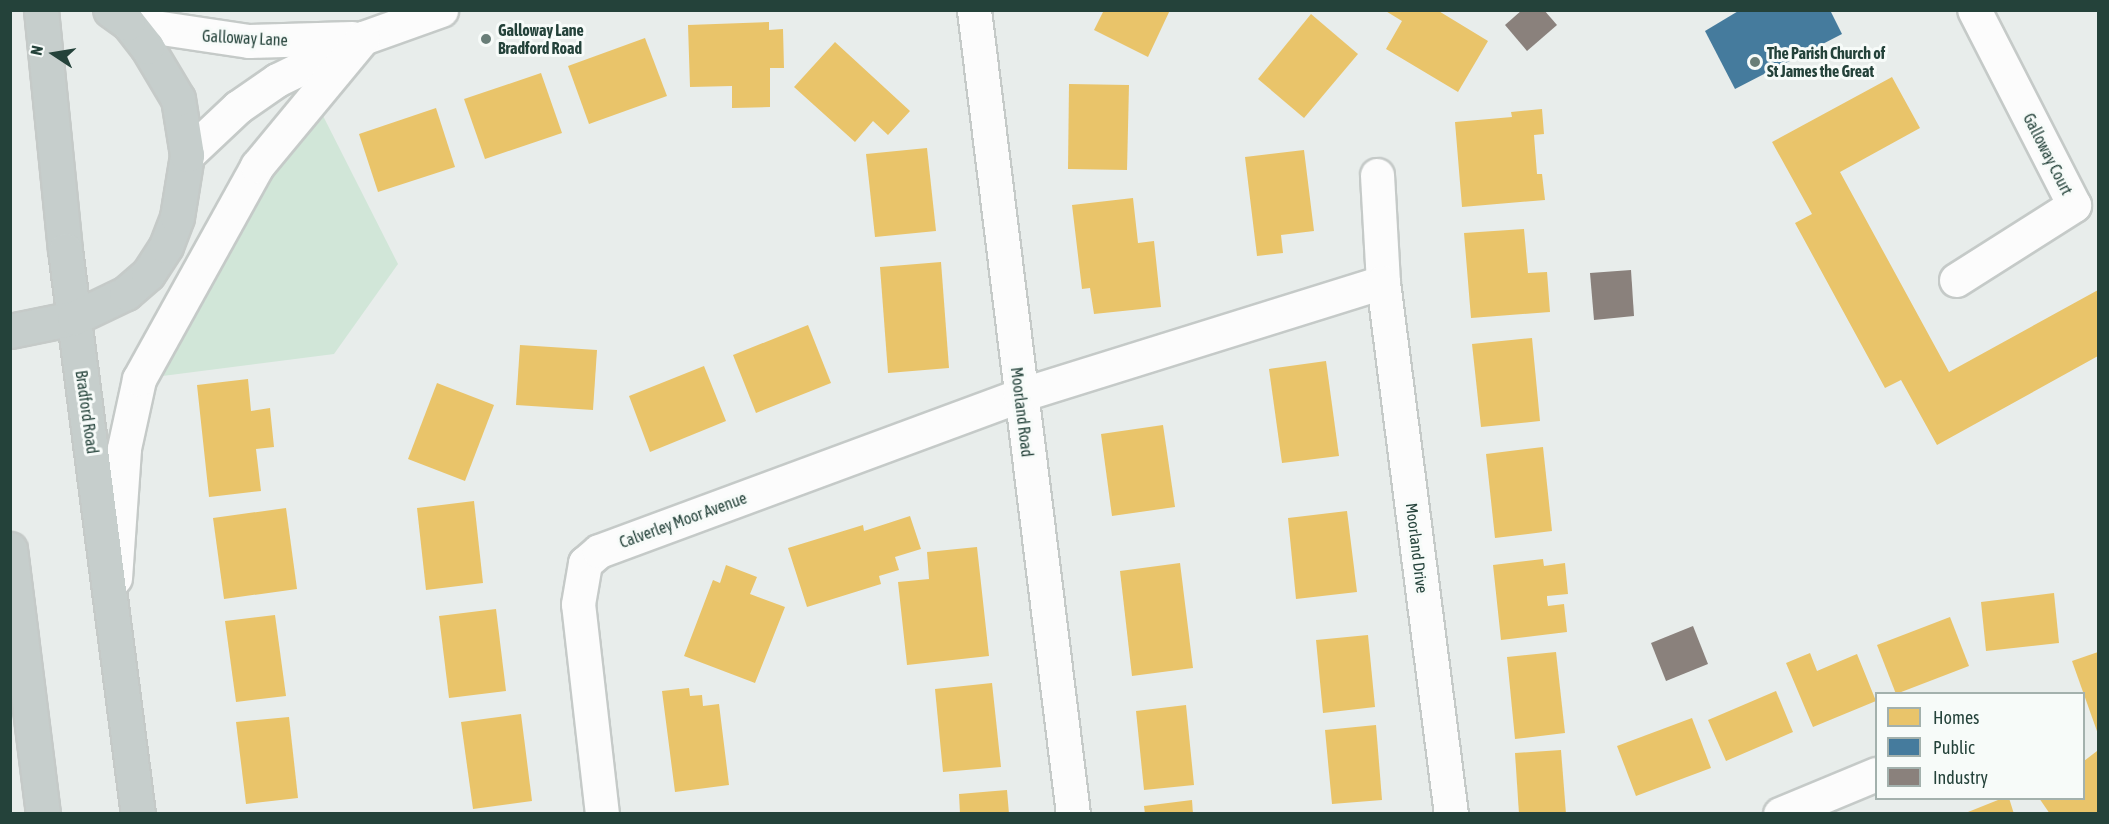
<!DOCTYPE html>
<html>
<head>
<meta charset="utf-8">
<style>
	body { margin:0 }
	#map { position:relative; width:2109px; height:824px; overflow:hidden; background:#e8edeb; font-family:"Asap Condensed",sans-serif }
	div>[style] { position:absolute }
	.green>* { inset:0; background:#d1e6d8 }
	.homes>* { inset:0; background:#e9c46a }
	.public>* { inset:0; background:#457b9d }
	.industry>* { inset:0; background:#8a817c }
	.roads { filter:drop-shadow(2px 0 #c5cac8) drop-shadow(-2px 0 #c5cac8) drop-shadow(0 2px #c5cac8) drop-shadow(0 -2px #c5cac8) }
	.minor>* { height:33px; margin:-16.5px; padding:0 16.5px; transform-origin:16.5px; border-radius:16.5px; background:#fcfcfc }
	.secondary>* { height:33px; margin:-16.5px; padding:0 16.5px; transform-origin:16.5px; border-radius:16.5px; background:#fcfcfc }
	.trunk>* { height:33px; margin:-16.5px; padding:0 16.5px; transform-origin:16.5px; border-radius:16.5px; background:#c6cecc }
	.dots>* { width:16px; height:16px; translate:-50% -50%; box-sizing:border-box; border:3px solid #f7fbf9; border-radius:50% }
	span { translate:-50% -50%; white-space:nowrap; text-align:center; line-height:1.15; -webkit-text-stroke:6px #f7fbf9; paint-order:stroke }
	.poi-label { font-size:16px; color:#24423a; font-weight:700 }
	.left { translate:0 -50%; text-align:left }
	.street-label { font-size:16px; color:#24423a }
	.frame { position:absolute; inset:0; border:12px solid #24423a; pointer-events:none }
	.legend { position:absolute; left:1875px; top:692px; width:210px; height:108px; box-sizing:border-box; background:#f7fbf9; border:2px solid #a3b1ad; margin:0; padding:8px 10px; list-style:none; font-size:18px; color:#24423a }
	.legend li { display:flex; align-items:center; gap:12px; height:30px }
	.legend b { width:30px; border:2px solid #a3b1ad }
	.north { position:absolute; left:24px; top:24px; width:60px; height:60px; -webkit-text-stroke:4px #f7fbf9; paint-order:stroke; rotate:282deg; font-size:16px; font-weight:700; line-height:24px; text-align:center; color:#24423a }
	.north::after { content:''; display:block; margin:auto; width:21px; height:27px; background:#24423a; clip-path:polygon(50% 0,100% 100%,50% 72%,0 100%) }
</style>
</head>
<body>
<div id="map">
	<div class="green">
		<div style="clip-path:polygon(314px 98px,398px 264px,334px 354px,139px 379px)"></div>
	</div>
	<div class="homes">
		<div style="clip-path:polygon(1104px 10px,1170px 10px,1148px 57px,1094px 30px)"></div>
		<div style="clip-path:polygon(1384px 10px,1437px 10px,1488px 41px,1458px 92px,1386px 49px,1402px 21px)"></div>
		<div style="clip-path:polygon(1311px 14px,1358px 54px,1304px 118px,1258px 79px)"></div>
		<div style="clip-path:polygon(769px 22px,769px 30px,783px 29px,784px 68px,770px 68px,770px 107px,732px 108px,732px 86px,690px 87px,688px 25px)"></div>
		<div style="clip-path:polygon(645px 38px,667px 96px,589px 124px,568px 66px)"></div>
		<div style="clip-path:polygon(835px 42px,910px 111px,888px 135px,873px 121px,855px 142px,794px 87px)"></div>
		<div style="clip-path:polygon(541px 73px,562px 133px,485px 159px,464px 99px)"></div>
		<div style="clip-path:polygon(1892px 77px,1920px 128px,1840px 172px,1949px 372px,2098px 290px,2098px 356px,1937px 445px,1901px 380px,1885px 388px,1795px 223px,1812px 214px,1772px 142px)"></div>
		<div style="clip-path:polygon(1069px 84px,1129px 85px,1127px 170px,1068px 169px)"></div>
		<div style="clip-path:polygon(436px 108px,455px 167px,378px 192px,359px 134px)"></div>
		<div style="clip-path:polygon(1542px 109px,1544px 134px,1534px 135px,1537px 174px,1542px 174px,1545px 200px,1462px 207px,1455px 122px,1512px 117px,1511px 112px)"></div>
		<div style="clip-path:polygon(927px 148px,936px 231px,875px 237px,866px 154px)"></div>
		<div style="clip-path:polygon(1304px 150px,1314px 231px,1281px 235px,1283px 253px,1257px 256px,1245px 157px)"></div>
		<div style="clip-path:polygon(1133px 198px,1138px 243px,1154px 241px,1161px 307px,1094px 314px,1090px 288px,1082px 289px,1072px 205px)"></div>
		<div style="clip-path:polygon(1524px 229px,1528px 273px,1547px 272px,1550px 312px,1471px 318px,1464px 233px)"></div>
		<div style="clip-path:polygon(941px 262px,949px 368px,888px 373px,880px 267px)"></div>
		<div style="clip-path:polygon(808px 325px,831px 383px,756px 413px,733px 355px)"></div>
		<div style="clip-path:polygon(1532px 338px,1540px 421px,1481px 427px,1472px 344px)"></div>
		<div style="clip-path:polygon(520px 345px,597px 350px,593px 410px,516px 405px)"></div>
		<div style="clip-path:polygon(1326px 361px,1339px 456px,1282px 463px,1269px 369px)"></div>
		<div style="clip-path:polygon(704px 366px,726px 421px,650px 452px,629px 396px)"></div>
		<div style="clip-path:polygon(248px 379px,251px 411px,270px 408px,274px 447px,256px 449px,261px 491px,209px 497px,197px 385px)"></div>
		<div style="clip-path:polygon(437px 383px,494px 405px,465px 481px,408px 459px)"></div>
		<div style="clip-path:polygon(1163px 425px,1175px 507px,1112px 516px,1101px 434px)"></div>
		<div style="clip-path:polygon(1543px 447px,1552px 531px,1495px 538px,1486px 454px)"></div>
		<div style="clip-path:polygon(474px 501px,483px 583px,426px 590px,417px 508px)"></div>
		<div style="clip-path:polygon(286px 508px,297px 589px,224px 599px,213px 518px)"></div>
		<div style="clip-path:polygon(1347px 511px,1357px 592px,1296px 599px,1288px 518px)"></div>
		<div style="clip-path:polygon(910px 516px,921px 549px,895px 557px,899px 570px,879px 576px,881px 584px,807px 607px,788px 548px,863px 525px,864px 531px)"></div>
		<div style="clip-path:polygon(977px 547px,989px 656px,907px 665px,898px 582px,929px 579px,927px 552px)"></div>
		<div style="clip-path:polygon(1543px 559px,1544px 566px,1565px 563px,1568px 594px,1547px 596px,1547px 599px,1548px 606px,1564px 604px,1567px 632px,1501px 640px,1493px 565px)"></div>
		<div style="clip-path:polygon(1180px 563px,1193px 668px,1132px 676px,1120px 571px)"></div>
		<div style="clip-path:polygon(726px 565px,757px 577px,750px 594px,785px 607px,755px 683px,684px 656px,713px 580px,720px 583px)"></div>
		<div style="clip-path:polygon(2054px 593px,2059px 643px,1986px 651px,1981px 602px)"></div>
		<div style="clip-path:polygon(496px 609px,506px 691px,449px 698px,439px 616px)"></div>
		<div style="clip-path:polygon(275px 615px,286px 696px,236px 702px,225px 621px)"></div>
		<div style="clip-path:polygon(1950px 617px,1969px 666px,1896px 694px,1877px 645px)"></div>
		<div style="clip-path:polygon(1368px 635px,1375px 707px,1323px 713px,1316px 640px)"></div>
		<div style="clip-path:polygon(1556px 652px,1565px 733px,1515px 739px,1507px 657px)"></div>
		<div style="clip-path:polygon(2098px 652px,2098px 734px,2072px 661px)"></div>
		<div style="clip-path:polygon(1810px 653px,1817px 671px,1857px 654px,1876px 701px,1813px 727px,1786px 663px)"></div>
		<div style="clip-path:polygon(992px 683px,1001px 767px,943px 772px,935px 689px)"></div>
		<div style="clip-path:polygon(689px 688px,690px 696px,702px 695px,703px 706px,719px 704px,729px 785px,675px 792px,662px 691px)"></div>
		<div style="clip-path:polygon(1776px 691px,1793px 732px,1726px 761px,1708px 720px)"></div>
		<div style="clip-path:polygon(1186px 705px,1194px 785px,1144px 790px,1136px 711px)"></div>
		<div style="clip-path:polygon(521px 714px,532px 801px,473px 809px,461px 722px)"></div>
		<div style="clip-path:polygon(289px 717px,298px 798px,246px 804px,236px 722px)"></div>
		<div style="clip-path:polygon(1692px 718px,1711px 768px,1636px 796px,1617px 746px)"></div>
		<div style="clip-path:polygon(1376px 725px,1382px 800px,1332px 804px,1325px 730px)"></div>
		<div style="clip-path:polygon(1561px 750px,1566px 814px,1519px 814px,1515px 753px)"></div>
		<div style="clip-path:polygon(2097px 751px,2098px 814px,2050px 814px,2039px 798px,2084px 798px,2084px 761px)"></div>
		<div style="clip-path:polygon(1007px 790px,1009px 814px,960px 814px,959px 794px)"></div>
		<div style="clip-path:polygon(2003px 798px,2009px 798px,2014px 814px,1963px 814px)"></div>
		<div style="clip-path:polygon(1192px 800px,1193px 814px,1145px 814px,1144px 806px)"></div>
	</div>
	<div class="public">
		<div style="clip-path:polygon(1740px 10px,1830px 10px,1842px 34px,1735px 89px,1705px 31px)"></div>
	</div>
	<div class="industry">
		<div style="clip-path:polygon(1522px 10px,1544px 10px,1557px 25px,1527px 51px,1505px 25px)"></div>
		<div style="clip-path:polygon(1631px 270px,1634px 316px,1594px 320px,1590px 273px)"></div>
		<div style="clip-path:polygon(1693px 626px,1708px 664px,1666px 681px,1651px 643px)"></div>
	</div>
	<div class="roads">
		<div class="minor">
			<div style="left:974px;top:10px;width:810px;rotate:82.98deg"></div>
			<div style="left:1377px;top:175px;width:107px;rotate:86.8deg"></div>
			<div style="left:1956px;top:280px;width:140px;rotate:-32.4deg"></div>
			<div style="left:2074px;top:205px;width:219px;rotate:-117.1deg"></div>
			<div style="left:602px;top:814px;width:211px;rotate:-96.5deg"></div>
			<div style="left:578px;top:604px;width:42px;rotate:-80.3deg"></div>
			<div style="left:585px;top:563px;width:18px;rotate:-41deg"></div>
			<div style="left:599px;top:551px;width:449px;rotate:-20.3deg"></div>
			<div style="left:1020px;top:395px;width:380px;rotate:-17.3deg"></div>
			<div style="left:1383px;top:282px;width:536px;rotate:82.72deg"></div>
			<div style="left:1780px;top:814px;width:104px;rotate:-22.6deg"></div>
		</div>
		<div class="secondary">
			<div style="left:128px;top:23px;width:122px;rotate:8.5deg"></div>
			<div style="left:249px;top:41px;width:103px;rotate:-1.7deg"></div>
			<div style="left:187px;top:155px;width:70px;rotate:-43.3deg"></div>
			<div style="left:238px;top:107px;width:47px;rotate:-34.7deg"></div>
			<div style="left:277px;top:80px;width:96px;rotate:-26deg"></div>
			<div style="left:363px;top:38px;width:83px;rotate:-19.7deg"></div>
			<div style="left:115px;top:578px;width:130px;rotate:-86deg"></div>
			<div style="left:124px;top:448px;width:71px;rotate:-77.7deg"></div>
			<div style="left:139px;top:379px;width:244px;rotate:-61deg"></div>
			<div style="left:257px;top:166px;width:166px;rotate:-50.4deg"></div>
		</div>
		<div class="trunk">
			<div style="left:41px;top:10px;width:241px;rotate:84.3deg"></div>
			<div style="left:65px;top:250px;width:569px;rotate:82.63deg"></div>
			<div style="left:10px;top:331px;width:65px;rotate:-11.5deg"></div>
			<div style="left:74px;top:318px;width:58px;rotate:-25.7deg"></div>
			<div style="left:126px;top:293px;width:29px;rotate:-41deg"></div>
			<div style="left:148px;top:274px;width:33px;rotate:-57deg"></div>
			<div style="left:166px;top:246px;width:31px;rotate:-69deg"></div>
			<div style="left:177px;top:217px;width:63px;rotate:-80.8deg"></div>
			<div style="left:187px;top:155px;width:57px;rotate:-99.1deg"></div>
			<div style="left:178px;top:99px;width:61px;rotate:-120.8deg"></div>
			<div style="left:147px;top:47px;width:31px;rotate:-128deg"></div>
			<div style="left:128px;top:23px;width:22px;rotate:-144deg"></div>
			<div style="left:10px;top:549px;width:267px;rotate:82.9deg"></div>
		</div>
	</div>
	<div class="dots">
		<div style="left:486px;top:39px;background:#697e78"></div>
		<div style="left:1755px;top:62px;background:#697e78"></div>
	</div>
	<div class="poi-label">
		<span class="left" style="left:498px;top:39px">Galloway Lane<br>Bradford Road</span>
		<span class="left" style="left:1767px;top:62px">The Parish Church of<br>St James the Great</span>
	</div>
	<div class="street-label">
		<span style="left:245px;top:38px;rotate:3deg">Galloway Lane</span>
		<span style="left:2048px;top:154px;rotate:63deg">Galloway Court</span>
		<span style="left:87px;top:412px;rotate:82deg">Bradford Road</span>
		<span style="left:1022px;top:412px;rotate:83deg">Moorland Road</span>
		<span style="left:683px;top:520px;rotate:-20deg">Calverley Moor Avenue</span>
		<span style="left:1417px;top:548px;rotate:83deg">Moorland Drive</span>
	</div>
	<div class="frame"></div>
	<ul class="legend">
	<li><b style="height:16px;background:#e9c46a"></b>Homes</li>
	<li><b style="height:16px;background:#457b9d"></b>Public</li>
	<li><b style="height:16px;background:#8a817c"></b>Industry</li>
	</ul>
	<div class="north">N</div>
</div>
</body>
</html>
